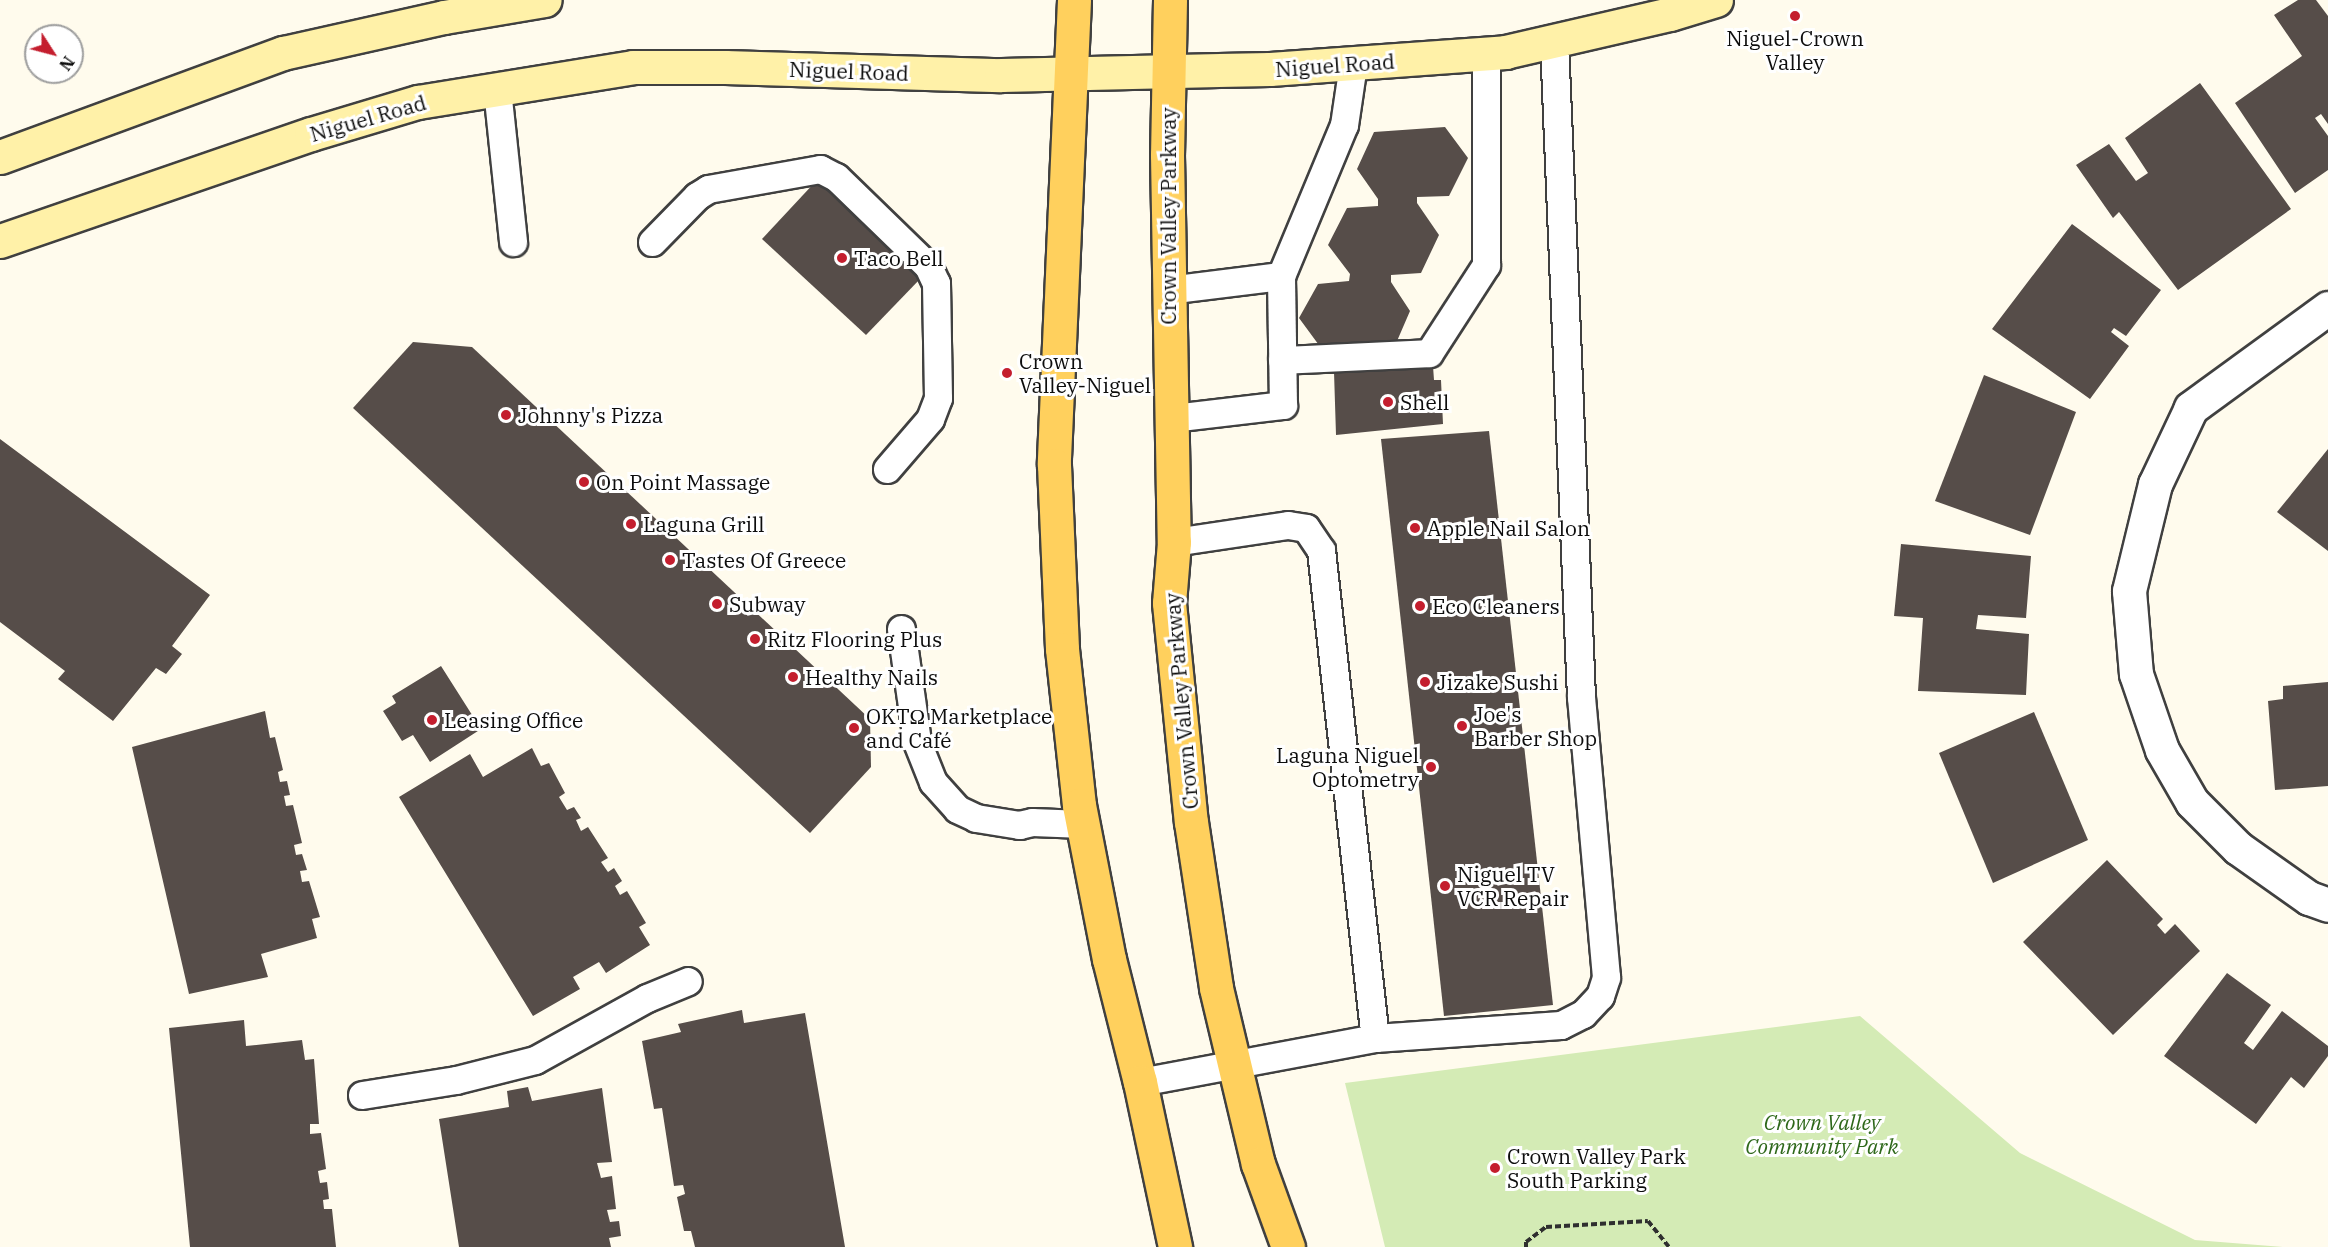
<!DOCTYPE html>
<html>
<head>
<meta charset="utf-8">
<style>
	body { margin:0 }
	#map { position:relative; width:2328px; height:1247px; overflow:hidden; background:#fffbed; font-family:"IBM Plex Serif",serif }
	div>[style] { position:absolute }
	.green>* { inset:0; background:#d4ebb5 }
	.building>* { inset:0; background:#564d49 }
	.path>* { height:4px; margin-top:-2px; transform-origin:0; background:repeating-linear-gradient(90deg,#2f2f2f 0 6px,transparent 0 9px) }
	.roads { filter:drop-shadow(2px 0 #404040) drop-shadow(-2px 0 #404040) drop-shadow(0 2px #404040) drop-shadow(0 -2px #404040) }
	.service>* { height:27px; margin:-13.5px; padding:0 13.5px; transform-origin:13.5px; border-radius:13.5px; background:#fff }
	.minor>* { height:33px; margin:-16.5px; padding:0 16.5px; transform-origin:16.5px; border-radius:16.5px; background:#fff }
	.secondary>* { height:33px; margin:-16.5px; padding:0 16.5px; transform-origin:16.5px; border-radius:16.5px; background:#fff1a8 }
	.primary>* { height:33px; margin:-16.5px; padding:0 16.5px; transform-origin:16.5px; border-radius:16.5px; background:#ffd05d }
	.dots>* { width:16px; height:16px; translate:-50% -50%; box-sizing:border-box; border:3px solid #fff; border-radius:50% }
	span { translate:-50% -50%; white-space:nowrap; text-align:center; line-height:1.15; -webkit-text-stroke:6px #fff; paint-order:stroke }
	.poi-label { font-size:21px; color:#0d0d0d }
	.left { translate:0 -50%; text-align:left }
	.right { translate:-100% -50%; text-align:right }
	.street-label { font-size:21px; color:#0d0d0d }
	.park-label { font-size:21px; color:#2e681a; font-style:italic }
	.north { position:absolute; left:24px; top:24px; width:60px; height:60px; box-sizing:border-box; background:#fff; border:2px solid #9e9e9e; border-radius:50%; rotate:126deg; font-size:16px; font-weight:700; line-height:24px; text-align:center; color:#0d0d0d }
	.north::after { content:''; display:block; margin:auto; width:21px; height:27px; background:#c41e2e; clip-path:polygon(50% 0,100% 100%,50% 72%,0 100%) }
</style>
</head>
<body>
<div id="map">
	<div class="green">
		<div style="clip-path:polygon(1860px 1016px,2020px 1153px,2195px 1240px,2283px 1247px,1385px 1247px,1345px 1083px)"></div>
	</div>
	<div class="building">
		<div style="clip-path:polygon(2298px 0,2316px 0,2328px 16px,2328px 124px,2321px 114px,2315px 118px,2328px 136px,2328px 170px,2295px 193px,2235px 103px,2302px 56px,2274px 15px)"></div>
		<div style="clip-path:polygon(2200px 83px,2291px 209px,2178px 290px,2119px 212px,2113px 218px,2076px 165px,2109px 144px,2136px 181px,2148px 173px,2125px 138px)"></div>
		<div style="clip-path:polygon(1445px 127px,1468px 158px,1449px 196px,1417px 197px,1417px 203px,1439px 235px,1421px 273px,1391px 275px,1391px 282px,1410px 311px,1394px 348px,1324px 352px,1299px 318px,1318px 284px,1349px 281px,1350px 274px,1328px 245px,1347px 208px,1378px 206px,1378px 199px,1357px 169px,1374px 132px)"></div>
		<div style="clip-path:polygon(817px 180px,921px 278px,866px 335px,762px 239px)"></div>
		<div style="clip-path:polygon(2072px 224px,2161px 290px,2126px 336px,2114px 328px,2111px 332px,2129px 346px,2090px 399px,1992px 329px)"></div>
		<div style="clip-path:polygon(413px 342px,472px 347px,870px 719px,871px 767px,810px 833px,353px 408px)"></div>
		<div style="clip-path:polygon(1433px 366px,1434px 380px,1441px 380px,1443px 424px,1336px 435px,1334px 372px)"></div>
		<div style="clip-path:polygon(1984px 375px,2076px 412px,2030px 535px,1935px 501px)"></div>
		<div style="clip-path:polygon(1489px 431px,1553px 1005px,1444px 1016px,1381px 439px)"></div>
		<div style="clip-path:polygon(0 439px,210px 595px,172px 646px,182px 654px,166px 674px,156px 668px,113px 721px,58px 679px,65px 671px,0 622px)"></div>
		<div style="clip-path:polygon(2328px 449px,2328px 551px,2277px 512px)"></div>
		<div style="clip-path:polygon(1901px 544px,2031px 556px,2026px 618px,1978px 615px,1976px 629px,2029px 634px,2026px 695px,1918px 691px,1923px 618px,1894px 616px)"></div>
		<div style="clip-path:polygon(441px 666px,481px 729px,430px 762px,413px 735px,402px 741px,383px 711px,396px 703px,392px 696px)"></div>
		<div style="clip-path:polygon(2328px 682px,2328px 786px,2275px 790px,2268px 701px,2283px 699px,2283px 686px)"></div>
		<div style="clip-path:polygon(265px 711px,270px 738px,275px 737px,283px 770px,278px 772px,280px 782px,287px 781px,290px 795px,284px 796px,286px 806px,293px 805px,302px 843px,294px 845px,296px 855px,302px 854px,307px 870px,300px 871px,302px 882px,309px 881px,320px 917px,312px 919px,317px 938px,261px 954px,268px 977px,189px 994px,132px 747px)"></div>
		<div style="clip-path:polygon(2034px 712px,2088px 840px,1993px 883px,1939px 753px)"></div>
		<div style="clip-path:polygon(532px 748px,541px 766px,549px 763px,565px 793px,559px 797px,567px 810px,574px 807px,581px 818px,576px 820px,581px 831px,588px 827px,608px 858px,601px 862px,608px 872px,614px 868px,622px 881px,615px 886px,620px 895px,627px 891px,646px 923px,639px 927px,650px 945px,606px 973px,599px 962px,573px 977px,580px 989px,533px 1016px,399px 797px,470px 754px,483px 777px)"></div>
		<div style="clip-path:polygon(2107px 860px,2163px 919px,2157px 925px,2165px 934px,2175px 924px,2200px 951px,2113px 1035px,2023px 942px)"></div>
		<div style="clip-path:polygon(2227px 973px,2271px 1005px,2244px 1043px,2253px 1050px,2282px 1011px,2328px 1046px,2328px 1056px,2304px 1088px,2291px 1077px,2256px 1124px,2164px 1056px)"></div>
		<div style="clip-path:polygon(742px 1010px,744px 1023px,805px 1013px,845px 1247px,695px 1247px,691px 1231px,684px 1231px,677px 1197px,685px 1194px,683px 1185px,674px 1186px,662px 1108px,654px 1109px,642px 1041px,681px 1032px,678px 1024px)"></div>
		<div style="clip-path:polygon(244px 1020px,246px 1046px,302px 1040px,305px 1060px,314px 1059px,319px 1124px,310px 1124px,310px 1134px,321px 1133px,326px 1169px,318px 1171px,320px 1183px,327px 1182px,329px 1199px,323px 1200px,324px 1209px,332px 1209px,336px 1247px,190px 1247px,169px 1028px)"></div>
		<div style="clip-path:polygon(528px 1087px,532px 1101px,602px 1088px,612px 1162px,597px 1163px,601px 1178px,612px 1176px,616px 1209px,607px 1210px,610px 1222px,619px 1221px,621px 1236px,609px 1238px,611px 1247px,459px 1247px,439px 1119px,509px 1107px,507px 1091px)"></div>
	</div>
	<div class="path">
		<div style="left:1526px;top:1247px;width:5px;rotate:-90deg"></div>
		<div style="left:1526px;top:1242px;width:25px;rotate:-37deg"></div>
		<div style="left:1546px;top:1227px;width:102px;rotate:-3.4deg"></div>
		<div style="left:1648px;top:1221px;width:33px;rotate:51deg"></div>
	</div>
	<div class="roads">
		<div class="service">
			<div style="left:497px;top:89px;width:154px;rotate:84deg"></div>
			<div style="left:652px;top:242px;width:64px;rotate:-45.6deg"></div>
			<div style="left:697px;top:196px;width:13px;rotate:-32deg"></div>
			<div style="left:708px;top:189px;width:114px;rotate:-10.1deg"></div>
			<div style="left:820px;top:169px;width:18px;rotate:27deg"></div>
			<div style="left:836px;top:177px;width:128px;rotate:44.1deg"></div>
			<div style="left:928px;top:266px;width:19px;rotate:65deg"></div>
			<div style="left:936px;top:283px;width:115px;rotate:89deg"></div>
			<div style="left:938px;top:398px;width:22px;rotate:111deg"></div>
			<div style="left:930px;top:419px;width:66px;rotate:130.7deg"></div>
			<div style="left:1168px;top:290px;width:114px;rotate:-7.1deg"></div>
			<div style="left:1281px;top:276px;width:164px;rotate:-67.4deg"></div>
			<div style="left:1344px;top:125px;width:62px;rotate:-81.6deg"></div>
			<div style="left:1282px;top:360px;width:147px;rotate:-2.7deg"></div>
			<div style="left:1429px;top:353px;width:105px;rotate:-57.1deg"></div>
			<div style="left:1486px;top:265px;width:211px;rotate:-90deg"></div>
			<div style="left:1172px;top:418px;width:112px;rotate:-6.7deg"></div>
			<div style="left:1283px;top:405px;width:129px;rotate:-90.9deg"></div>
			<div style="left:1174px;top:542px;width:115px;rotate:-8.5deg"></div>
			<div style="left:1288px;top:525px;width:18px;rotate:9deg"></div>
			<div style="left:1306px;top:528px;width:27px;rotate:56deg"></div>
			<div style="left:1321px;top:550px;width:491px;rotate:83.7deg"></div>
			<div style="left:901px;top:629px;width:114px;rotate:81.9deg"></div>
			<div style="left:917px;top:742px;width:43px;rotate:68.2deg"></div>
			<div style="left:933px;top:782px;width:36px;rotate:48deg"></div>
			<div style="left:957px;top:809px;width:21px;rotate:25deg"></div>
			<div style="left:976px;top:818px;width:44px;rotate:9.2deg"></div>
			<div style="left:1019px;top:825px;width:13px;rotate:-13deg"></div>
			<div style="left:1032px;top:822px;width:51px;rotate:2.2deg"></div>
			<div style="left:1140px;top:1082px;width:239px;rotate:-10.6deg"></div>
			<div style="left:1375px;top:1038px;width:186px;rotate:-4deg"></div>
			<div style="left:1561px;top:1025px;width:25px;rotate:-27deg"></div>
			<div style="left:1583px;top:1014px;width:25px;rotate:-47deg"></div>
			<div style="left:1600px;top:996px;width:20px;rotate:-72deg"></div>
			<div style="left:1606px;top:977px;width:281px;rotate:-95.1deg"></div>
			<div style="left:1581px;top:697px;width:656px;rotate:-92.36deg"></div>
			<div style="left:362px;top:1095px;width:95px;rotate:-9.1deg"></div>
			<div style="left:456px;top:1080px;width:81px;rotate:-14.2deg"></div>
			<div style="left:535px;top:1060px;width:128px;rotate:-29deg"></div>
			<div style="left:647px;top:998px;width:44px;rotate:-22.5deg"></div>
		</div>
		<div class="minor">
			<div style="left:2328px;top:308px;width:170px;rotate:143.9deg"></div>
			<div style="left:2191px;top:408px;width:84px;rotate:115.3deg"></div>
			<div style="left:2155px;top:484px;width:110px;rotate:103.7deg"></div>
			<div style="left:2129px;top:591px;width:83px;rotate:85.2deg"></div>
			<div style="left:2136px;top:674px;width:80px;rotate:71.1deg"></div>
			<div style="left:2162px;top:750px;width:60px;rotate:60deg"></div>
			<div style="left:2192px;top:802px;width:65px;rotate:45deg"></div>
			<div style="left:2238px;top:848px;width:87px;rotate:35.2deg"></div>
			<div style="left:2309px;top:898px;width:20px;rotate:20deg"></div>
		</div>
		<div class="secondary">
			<div style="left:0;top:157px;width:302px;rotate:-20.2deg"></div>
			<div style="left:283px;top:53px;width:165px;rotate:-12.6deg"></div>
			<div style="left:444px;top:17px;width:102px;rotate:-9.6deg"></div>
			<div style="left:0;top:241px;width:329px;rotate:-19deg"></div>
			<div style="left:311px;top:134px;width:112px;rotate:-16.7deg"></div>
			<div style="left:418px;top:102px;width:218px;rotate:-9.2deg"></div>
			<div style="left:633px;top:67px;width:92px"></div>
			<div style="left:725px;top:67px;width:276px;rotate:1.7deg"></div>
			<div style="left:1001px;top:75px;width:269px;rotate:-1.3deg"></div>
			<div style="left:1270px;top:69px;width:236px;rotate:-4.1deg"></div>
			<div style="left:1505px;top:52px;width:169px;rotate:-13deg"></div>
			<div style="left:1670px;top:14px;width:48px;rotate:-16.9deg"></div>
		</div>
		<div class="primary">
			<div style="left:1074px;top:0;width:465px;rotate:92.5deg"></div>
			<div style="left:1054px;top:465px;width:184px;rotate:87.5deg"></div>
			<div style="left:1062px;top:649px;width:157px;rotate:83.8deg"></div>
			<div style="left:1079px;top:805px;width:157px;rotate:79deg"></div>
			<div style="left:1109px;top:959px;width:127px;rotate:75.9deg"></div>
			<div style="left:1140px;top:1082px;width:169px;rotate:78deg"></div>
			<div style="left:1170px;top:0;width:155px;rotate:91.1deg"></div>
			<div style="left:1167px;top:155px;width:387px;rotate:89deg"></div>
			<div style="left:1174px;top:542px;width:61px;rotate:94.7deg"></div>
			<div style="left:1169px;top:603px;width:220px;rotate:84.3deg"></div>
			<div style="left:1191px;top:822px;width:168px;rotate:81.4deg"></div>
			<div style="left:1216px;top:988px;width:181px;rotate:76.6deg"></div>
			<div style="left:1258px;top:1164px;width:88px;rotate:70.1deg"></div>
		</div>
	</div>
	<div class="dots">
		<div style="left:1795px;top:16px;background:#c41e2e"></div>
		<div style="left:842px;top:258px;background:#c41e2e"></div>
		<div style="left:1007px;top:373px;background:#c41e2e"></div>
		<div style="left:1388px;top:402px;background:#c41e2e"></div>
		<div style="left:506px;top:415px;background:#c41e2e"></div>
		<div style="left:584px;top:482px;background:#c41e2e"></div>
		<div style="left:631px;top:524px;background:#c41e2e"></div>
		<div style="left:1415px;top:528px;background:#c41e2e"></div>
		<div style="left:670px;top:560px;background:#c41e2e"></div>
		<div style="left:717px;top:604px;background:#c41e2e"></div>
		<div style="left:1420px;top:606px;background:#c41e2e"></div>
		<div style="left:755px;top:639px;background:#c41e2e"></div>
		<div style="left:793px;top:677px;background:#c41e2e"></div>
		<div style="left:1425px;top:682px;background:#c41e2e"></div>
		<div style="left:432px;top:720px;background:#c41e2e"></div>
		<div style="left:1462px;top:726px;background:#c41e2e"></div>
		<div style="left:854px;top:728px;background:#c41e2e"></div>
		<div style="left:1431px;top:767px;background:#c41e2e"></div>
		<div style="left:1445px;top:886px;background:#c41e2e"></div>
		<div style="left:1495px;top:1168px;background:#c41e2e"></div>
	</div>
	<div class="poi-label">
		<span style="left:1795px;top:50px">Niguel-Crown<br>Valley</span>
		<span class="left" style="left:854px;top:258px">Taco Bell</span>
		<span class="left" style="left:1019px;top:373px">Crown<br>Valley-Niguel</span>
		<span class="left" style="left:1400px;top:402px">Shell</span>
		<span class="left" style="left:518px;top:415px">Johnny's Pizza</span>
		<span class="left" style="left:596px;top:482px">On Point Massage</span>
		<span class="left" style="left:643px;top:524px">Laguna Grill</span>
		<span class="left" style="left:1427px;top:528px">Apple Nail Salon</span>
		<span class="left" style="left:682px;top:560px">Tastes Of Greece</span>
		<span class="left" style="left:729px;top:604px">Subway</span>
		<span class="left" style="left:1432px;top:606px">Eco Cleaners</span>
		<span class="left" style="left:767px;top:639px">Ritz Flooring Plus</span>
		<span class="left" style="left:805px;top:677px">Healthy Nails</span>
		<span class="left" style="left:1437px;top:682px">Jizake Sushi</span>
		<span class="left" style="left:1474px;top:726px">Joe's<br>Barber Shop</span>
		<span class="left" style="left:866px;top:728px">OKTΩ Marketplace<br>and Café</span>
		<span class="left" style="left:444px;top:720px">Leasing Office</span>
		<span class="right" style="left:1419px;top:767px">Laguna Niguel<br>Optometry</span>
		<span class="left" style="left:1457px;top:886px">Niguel TV<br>VCR Repair</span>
		<span class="left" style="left:1507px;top:1168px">Crown Valley Park<br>South Parking</span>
	</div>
	<div class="street-label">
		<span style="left:1335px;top:65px;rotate:-4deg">Niguel Road</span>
		<span style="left:849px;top:71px;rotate:2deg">Niguel Road</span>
		<span style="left:368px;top:118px;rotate:-16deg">Niguel Road</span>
		<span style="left:1168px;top:216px;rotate:-90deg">Crown Valley Parkway</span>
		<span style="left:1181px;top:701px;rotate:-95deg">Crown Valley Parkway</span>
	</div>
	<div class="park-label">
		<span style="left:1822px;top:1134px">Crown Valley<br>Community Park</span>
	</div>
	<div class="north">N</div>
</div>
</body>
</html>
